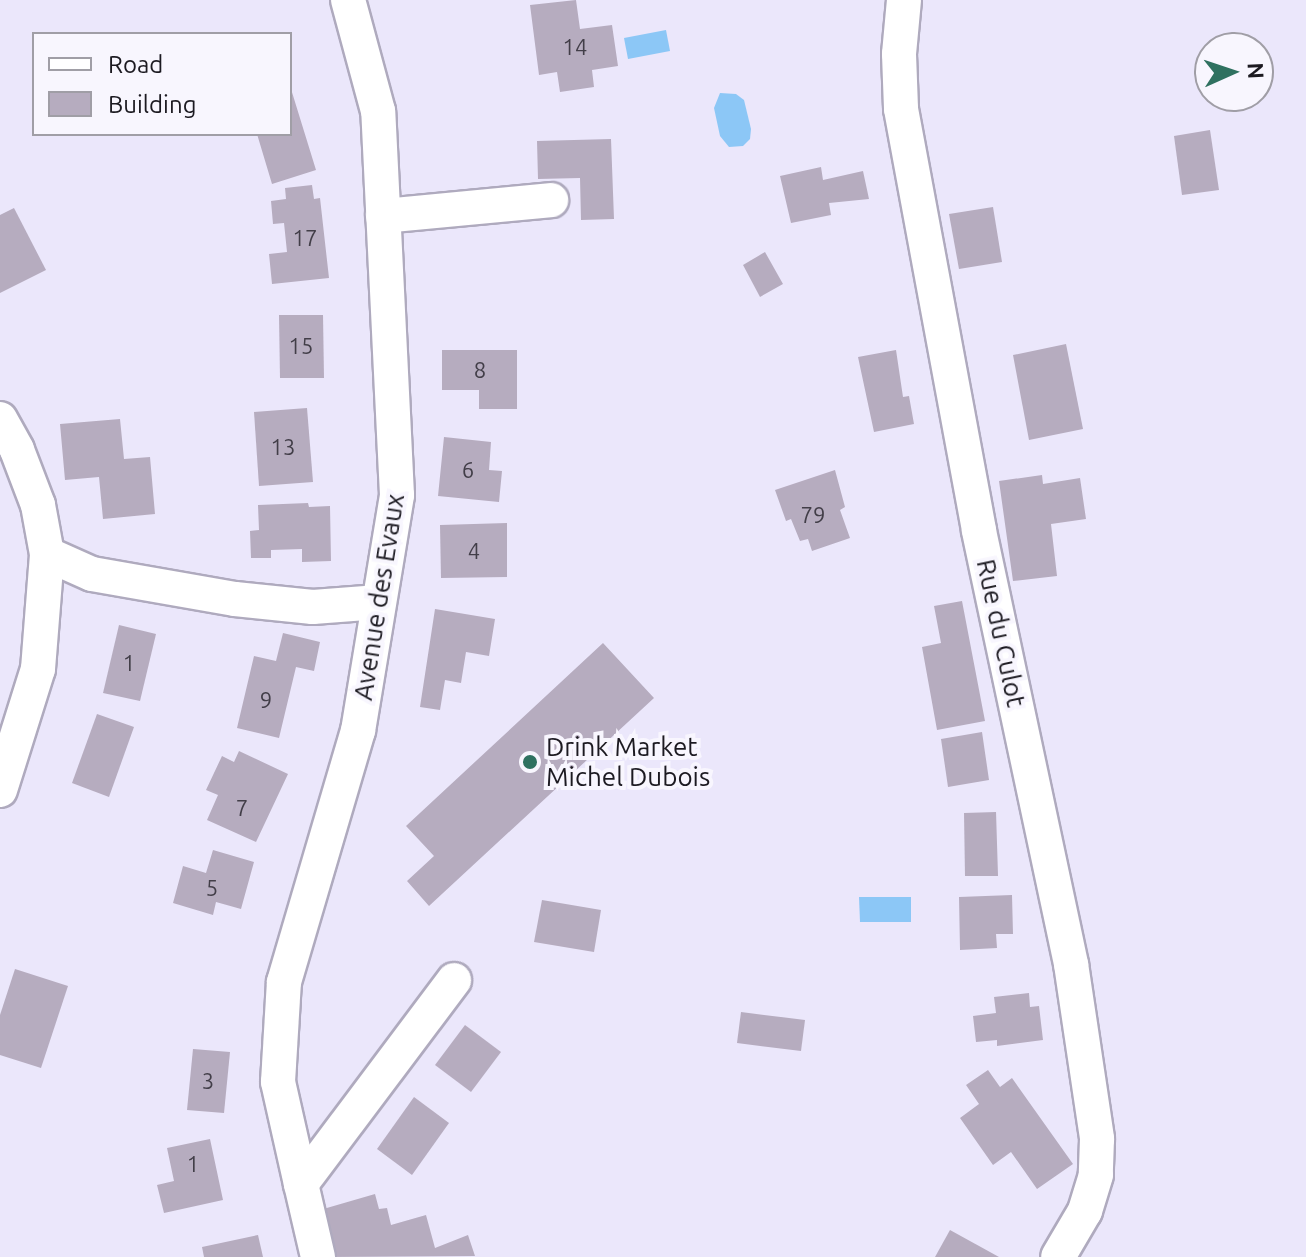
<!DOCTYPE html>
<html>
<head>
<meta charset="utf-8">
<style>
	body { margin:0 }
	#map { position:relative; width:1306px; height:1257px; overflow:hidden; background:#ebe7fb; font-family:Ubuntu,sans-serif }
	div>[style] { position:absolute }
	.water>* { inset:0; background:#8cc7f6 }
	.building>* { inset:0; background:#b6acbf }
	.roads { filter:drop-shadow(2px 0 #afaabe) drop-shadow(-2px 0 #afaabe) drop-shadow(0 2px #afaabe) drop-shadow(0 -2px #afaabe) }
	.minor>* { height:34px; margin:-17px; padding:0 17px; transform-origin:17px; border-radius:17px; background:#fff }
	.dots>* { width:22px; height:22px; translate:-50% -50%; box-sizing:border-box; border:4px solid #f8f6fe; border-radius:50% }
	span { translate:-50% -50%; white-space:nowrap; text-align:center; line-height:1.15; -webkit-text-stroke:8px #f8f6fe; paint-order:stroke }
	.number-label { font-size:22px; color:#423e48 }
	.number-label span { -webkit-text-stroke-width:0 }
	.street-label { font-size:26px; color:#1c1a21 }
	.poi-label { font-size:26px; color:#1c1a21 }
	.left { translate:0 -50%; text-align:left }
	.legend { position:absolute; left:32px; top:32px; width:260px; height:104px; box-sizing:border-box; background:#f8f6fe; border:2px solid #a09ea6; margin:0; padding:10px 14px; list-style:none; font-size:24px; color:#1c1a21 }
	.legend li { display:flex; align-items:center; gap:16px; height:40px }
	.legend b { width:40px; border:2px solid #a09ea6 }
	.north { position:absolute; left:1194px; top:32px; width:80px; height:80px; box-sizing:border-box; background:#f8f6fe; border:2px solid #a09ea6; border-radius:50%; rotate:87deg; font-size:22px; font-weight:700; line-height:32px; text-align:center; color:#1c1a21 }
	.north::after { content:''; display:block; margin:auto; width:28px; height:36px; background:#2f7160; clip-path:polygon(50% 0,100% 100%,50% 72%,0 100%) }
</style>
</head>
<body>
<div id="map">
	<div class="water">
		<div style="clip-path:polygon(666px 30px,670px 51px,628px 59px,624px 38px)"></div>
		<div style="clip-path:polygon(720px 93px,736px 94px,744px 100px,751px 129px,750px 139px,743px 146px,729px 147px,720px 136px,714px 108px)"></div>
		<div style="clip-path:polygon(859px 897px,911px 897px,911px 922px,860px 922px)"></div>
	</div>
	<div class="building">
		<div style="clip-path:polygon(576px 0,580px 29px,612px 25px,618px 66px,592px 70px,594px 87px,560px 92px,557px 72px,539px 75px,530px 5px)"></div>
		<div style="clip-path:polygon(291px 89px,316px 170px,272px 184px,257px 134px,290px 134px)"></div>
		<div style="clip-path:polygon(1210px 130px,1219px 190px,1182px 195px,1174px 136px)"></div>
		<div style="clip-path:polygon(611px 139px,614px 219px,581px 220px,580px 178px,538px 179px,537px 141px)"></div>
		<div style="clip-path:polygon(821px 167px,823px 180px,863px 171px,869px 199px,829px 203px,831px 215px,791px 223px,780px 176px)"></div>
		<div style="clip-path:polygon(312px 185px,314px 199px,320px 198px,329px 278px,272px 284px,269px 254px,287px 252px,284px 223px,273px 224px,271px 201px,286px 199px,285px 188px)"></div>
		<div style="clip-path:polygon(993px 207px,1002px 262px,959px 269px,949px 214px)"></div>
		<div style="clip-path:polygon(14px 208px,46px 270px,0 293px,0 215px)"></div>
		<div style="clip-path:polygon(765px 252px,783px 284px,760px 297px,743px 265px)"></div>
		<div style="clip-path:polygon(279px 315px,323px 315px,324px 378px,280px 378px)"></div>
		<div style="clip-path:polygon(1066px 344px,1083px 429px,1029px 440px,1013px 355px)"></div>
		<div style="clip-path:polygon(442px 350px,517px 350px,517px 409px,479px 409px,479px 390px,442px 390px)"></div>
		<div style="clip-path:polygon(896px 350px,903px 397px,909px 396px,914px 424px,874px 432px,858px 357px)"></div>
		<div style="clip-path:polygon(307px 408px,313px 482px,259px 486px,254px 412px)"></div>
		<div style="clip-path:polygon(120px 419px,124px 459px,150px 457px,155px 514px,103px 519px,99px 477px,65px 480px,60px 424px)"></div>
		<div style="clip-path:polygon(444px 437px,491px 442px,489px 470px,502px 471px,499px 502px,438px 496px)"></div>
		<div style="clip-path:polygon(835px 470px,845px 507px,840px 510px,850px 538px,812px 551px,808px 539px,800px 541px,791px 519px,786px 521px,775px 490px)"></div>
		<div style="clip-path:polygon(1042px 475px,1043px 484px,1080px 478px,1086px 519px,1051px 524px,1057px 576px,1013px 581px,999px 481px)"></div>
		<div style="clip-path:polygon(308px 503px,309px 507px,330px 506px,331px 561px,302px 562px,302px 549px,271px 550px,271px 558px,251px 558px,250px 531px,259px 530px,258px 505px)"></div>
		<div style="clip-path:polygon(507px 523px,507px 577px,441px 578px,440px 525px)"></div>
		<div style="clip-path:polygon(962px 601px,985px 721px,937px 730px,922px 647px,941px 643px,934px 606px)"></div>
		<div style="clip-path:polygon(435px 609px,495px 619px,489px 656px,466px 652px,461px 683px,445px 680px,440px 710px,420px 707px)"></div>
		<div style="clip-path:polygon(119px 625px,156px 634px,140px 701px,103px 693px)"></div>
		<div style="clip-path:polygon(283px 633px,320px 642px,314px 671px,296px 667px,279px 738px,237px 728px,254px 656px,276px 661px)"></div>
		<div style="clip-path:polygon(603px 643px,654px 698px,429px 906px,407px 881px,434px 856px,406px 826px)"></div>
		<div style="clip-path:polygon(97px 714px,134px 727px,109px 797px,72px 783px)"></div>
		<div style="clip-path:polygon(982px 732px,989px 780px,948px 787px,941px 739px)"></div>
		<div style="clip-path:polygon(239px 751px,288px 774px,256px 842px,207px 820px,218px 795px,206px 790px,222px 756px,234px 762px)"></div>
		<div style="clip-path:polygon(996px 812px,998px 876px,965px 876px,964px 813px)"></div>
		<div style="clip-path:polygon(213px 850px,254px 862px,241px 909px,216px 902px,213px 915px,173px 903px,183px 866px,206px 873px)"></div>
		<div style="clip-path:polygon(1012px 895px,1013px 934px,996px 934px,997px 948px,960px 950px,959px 897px)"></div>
		<div style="clip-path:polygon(542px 900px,601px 910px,594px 952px,534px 942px)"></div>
		<div style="clip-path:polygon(15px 969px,68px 986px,41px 1068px,0 1055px,0 1015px)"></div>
		<div style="clip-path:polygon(1029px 993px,1030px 1007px,1039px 1006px,1043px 1040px,997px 1046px,997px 1040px,976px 1042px,973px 1016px,996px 1013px,994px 997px)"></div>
		<div style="clip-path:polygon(741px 1012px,805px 1020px,801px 1051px,737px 1043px)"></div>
		<div style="clip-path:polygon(465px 1025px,501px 1052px,471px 1092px,435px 1065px)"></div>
		<div style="clip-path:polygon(193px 1049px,230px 1052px,224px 1113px,187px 1110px)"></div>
		<div style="clip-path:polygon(988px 1070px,1000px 1087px,1012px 1078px,1073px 1164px,1037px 1189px,1011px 1152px,993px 1165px,960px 1118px,979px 1104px,966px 1085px)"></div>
		<div style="clip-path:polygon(414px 1097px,449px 1123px,412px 1175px,377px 1149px)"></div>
		<div style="clip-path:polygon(210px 1139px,223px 1200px,164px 1213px,157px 1185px,174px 1181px,167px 1148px)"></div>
		<div style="clip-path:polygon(375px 1194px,379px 1209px,387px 1208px,391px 1225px,426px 1215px,435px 1248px,468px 1235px,475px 1256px,326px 1257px,313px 1212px)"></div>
		<div style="clip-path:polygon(950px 1230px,999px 1257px,935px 1257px)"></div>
		<div style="clip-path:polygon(258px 1235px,263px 1257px,204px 1257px,202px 1247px)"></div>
	</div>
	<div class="roads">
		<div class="minor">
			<div style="left:904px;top:0;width:54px;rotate:95.3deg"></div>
			<div style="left:899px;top:54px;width:55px;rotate:87.9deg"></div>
			<div style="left:901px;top:109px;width:429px;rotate:79.5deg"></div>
			<div style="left:979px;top:531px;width:443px;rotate:78deg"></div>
			<div style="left:1071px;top:964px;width:177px;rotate:81.5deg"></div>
			<div style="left:1097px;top:1139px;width:36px;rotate:92deg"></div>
			<div style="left:1096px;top:1175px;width:38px;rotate:107deg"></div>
			<div style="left:1085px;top:1211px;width:53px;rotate:120.4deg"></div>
			<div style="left:383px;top:216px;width:169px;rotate:-5.4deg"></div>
			<div style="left:0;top:419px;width:35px;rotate:61deg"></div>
			<div style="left:17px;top:450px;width:59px;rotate:69.1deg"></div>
			<div style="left:38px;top:505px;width:50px;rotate:79.6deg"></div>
			<div style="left:47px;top:554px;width:49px;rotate:24deg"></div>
			<div style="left:92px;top:574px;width:145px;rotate:9.9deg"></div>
			<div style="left:235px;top:599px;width:78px;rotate:5.9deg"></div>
			<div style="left:313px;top:607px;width:66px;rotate:-4.3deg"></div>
			<div style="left:0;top:790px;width:127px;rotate:-72.6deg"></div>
			<div style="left:38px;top:669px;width:115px;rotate:-85.5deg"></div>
			<div style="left:301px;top:1184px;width:105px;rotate:-102.7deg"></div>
			<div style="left:278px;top:1082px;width:100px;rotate:-86.6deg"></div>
			<div style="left:284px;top:982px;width:262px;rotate:-73.6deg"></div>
			<div style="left:358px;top:731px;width:239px;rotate:-80.6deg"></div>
			<div style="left:397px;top:495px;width:384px;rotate:-92.8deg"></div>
			<div style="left:378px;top:111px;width:115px;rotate:-105.1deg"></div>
			<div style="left:318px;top:1257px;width:75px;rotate:-103.1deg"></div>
			<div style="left:301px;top:1184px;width:255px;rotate:-53.1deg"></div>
		</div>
	</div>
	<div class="dots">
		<div style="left:530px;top:762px;background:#2f7160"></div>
	</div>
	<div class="number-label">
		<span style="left:575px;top:47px">14</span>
		<span style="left:305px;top:238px">17</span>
		<span style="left:301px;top:346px">15</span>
		<span style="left:480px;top:370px">8</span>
		<span style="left:283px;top:447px">13</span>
		<span style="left:468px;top:470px">6</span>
		<span style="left:813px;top:515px">79</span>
		<span style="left:474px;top:551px">4</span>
		<span style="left:129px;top:663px">1</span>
		<span style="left:266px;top:700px">9</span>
		<span style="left:242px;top:808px">7</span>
		<span style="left:212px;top:888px">5</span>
		<span style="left:208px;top:1081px">3</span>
		<span style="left:193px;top:1164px">1</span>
	</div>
	<div class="street-label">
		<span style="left:379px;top:597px;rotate:-81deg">Avenue des Evaux</span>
		<span style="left:1001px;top:633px;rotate:78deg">Rue du Culot</span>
	</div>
	<div class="poi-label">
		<span class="left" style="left:546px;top:762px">Drink Market<br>Michel Dubois</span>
	</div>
	<ul class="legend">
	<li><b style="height:10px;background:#fff"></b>Road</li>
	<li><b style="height:22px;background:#b6acbf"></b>Building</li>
	</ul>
	<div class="north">N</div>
</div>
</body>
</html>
